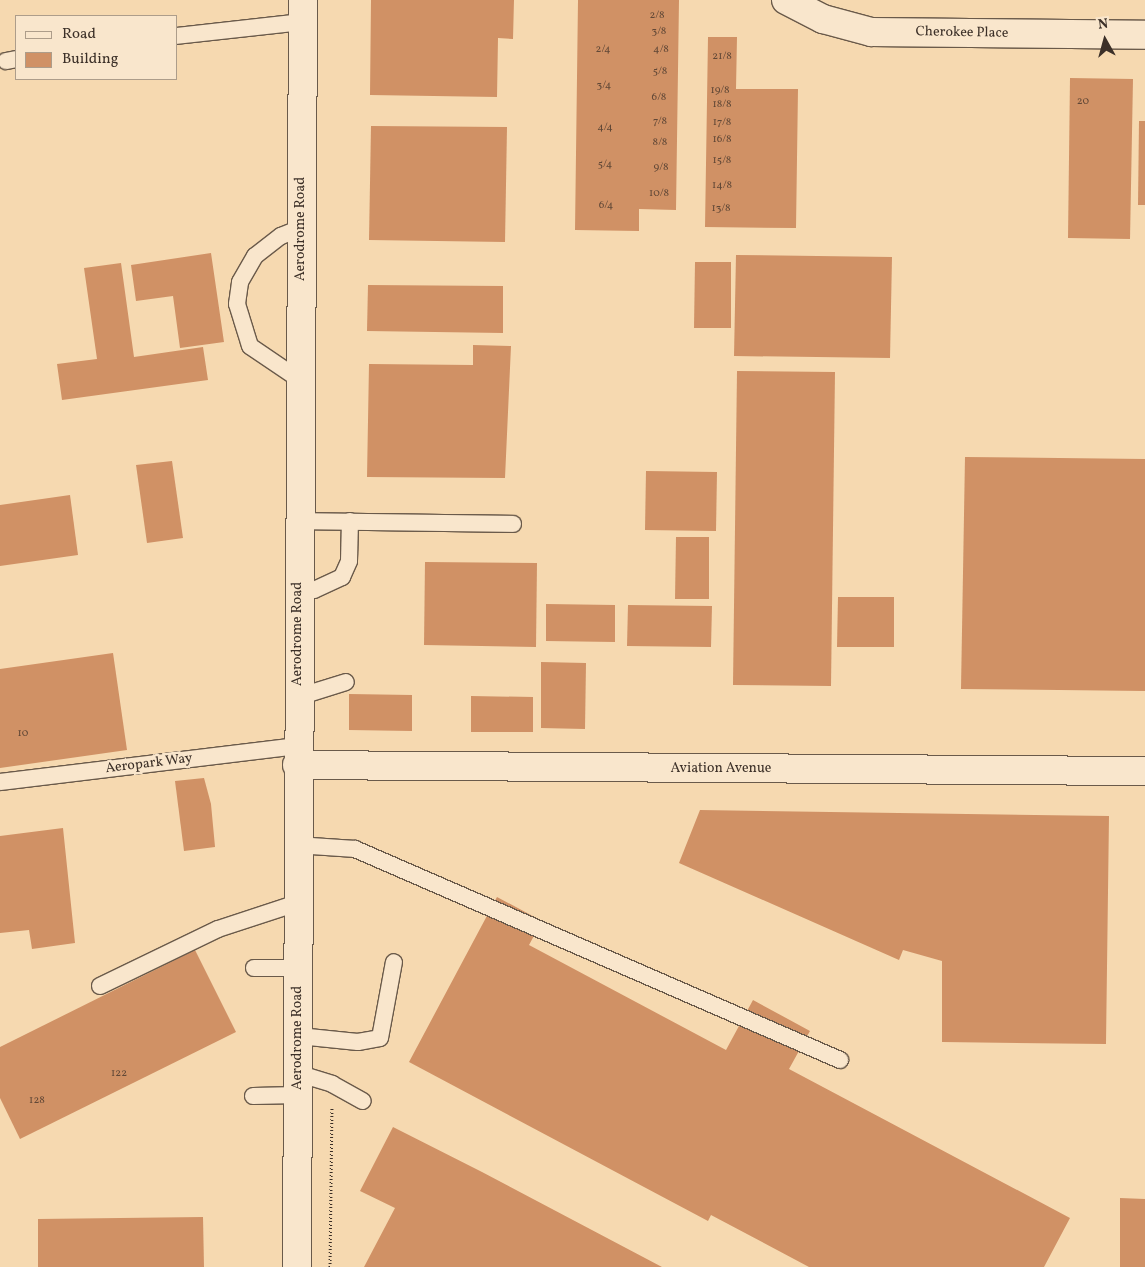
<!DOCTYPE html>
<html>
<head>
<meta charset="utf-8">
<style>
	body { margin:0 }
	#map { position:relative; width:1145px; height:1267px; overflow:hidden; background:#f6d9b0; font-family:Vollkorn,serif }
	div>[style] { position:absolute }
	.building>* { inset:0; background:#d09165 }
	.path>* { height:3px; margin-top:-1.5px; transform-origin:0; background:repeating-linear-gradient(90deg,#3c3028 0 1px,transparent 0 3.5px) }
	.roads { filter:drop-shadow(1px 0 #6a5a4a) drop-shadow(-1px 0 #6a5a4a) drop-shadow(0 1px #6a5a4a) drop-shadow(0 -1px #6a5a4a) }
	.service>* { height:16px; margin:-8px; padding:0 8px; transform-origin:8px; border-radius:8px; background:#f9e6cc }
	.minor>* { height:28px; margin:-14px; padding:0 14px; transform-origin:14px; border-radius:14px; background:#f9e6cc }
	.tertiary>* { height:28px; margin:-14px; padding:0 14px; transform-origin:14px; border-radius:14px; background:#f9e6cc }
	span { translate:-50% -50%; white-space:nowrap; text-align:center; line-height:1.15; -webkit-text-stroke:5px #f9e6cc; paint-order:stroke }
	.number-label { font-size:11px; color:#614837 }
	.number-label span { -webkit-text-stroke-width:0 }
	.street-label { font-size:14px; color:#3c3028 }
	.legend { position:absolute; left:15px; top:15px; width:162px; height:65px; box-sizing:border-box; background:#f9e6cc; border:1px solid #ad9d8a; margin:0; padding:6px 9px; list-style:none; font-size:15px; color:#3c3028 }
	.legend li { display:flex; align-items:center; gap:10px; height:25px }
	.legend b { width:25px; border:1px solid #ad9d8a }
	.north { position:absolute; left:1080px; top:15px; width:50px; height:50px; -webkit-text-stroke:4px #f9e6cc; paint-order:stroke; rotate:353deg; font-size:14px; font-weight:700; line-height:20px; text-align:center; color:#3c3028 }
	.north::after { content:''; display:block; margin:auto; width:18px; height:22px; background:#3c3028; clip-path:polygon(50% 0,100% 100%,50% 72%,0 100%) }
</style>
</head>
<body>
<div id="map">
	<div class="building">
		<div style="clip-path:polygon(371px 0,514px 0,513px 39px,498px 38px,497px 97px,370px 95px)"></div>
		<div style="clip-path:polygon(578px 0,679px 0,676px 210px,639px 209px,639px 231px,575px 230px)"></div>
		<div style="clip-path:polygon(708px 37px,737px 37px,736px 89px,798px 89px,796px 228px,705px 227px)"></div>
		<div style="clip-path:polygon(1070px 78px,1133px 79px,1130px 239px,1068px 238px)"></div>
		<div style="clip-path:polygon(1139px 121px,1145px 121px,1145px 205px,1138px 205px)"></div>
		<div style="clip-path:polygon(371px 126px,507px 127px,505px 242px,369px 240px)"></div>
		<div style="clip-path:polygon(211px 253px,224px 342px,180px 348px,173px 296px,136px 301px,131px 265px)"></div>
		<div style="clip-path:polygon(736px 255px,892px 257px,890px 358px,734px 356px)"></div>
		<div style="clip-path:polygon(695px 262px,731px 262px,731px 328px,694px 328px)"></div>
		<div style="clip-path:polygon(121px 263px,134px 357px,203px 347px,208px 380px,62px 400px,57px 364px,97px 359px,84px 268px)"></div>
		<div style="clip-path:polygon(368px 285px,503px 286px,503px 333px,367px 331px)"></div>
		<div style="clip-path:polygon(473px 345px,511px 346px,505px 478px,367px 477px,369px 364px,473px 365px)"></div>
		<div style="clip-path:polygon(737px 371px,835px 372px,831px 686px,733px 685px)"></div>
		<div style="clip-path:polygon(965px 457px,1145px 459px,1145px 691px,961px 689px)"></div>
		<div style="clip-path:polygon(172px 461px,183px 538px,147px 543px,136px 465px)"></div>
		<div style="clip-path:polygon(646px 471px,717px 472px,716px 531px,645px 530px)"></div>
		<div style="clip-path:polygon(70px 495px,78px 555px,0 566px,0 505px)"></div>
		<div style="clip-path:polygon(676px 537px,709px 537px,709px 599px,675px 599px)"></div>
		<div style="clip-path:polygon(425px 562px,537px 563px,536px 647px,424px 645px)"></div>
		<div style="clip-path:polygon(838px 597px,894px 597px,894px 647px,837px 647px)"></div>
		<div style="clip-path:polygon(546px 604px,615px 605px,615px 642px,546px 641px)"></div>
		<div style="clip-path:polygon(628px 605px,712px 606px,711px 647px,627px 646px)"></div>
		<div style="clip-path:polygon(113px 653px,127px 750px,0 768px,0 669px)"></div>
		<div style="clip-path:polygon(541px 662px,586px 663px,585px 729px,541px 728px)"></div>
		<div style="clip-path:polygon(349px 694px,412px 695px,412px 731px,349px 730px)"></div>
		<div style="clip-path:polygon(471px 696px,533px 697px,533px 732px,471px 732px)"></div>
		<div style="clip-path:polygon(204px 778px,211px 804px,215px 847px,184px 851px,175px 781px)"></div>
		<div style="clip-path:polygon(700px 810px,1109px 816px,1106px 1044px,942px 1042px,942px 961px,903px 950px,899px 960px,679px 863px)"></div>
		<div style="clip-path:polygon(63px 828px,75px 943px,32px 949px,29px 930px,0 933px,0 836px)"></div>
		<div style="clip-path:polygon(497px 897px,542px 921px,529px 945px,726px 1050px,753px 1000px,810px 1031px,789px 1069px,1070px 1218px,1044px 1267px,809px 1267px,711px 1215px,708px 1221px,409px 1062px)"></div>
		<div style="clip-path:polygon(195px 950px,236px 1032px,20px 1139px,0 1098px,0 1047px)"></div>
		<div style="clip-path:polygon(393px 1127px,482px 1172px,662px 1267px,364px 1267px,395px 1208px,360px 1191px)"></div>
		<div style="clip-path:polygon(1120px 1198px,1145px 1199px,1145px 1267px,1120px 1267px)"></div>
		<div style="clip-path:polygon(203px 1217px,204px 1267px,38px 1267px,38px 1219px)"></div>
	</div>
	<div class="path">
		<div style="left:330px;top:1267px;width:159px;rotate:-89.3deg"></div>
	</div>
	<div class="roads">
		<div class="service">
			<div style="left:176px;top:36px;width:128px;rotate:-6.3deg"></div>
			<div style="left:6px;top:61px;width:10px;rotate:-11deg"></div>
			<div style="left:300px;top:380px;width:60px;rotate:-145.8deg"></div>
			<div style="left:250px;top:346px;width:44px;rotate:-107.2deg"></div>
			<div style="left:237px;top:304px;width:22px;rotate:-82deg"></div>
			<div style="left:240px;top:282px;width:30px;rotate:-60deg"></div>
			<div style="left:255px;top:256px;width:33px;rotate:-38deg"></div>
			<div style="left:281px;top:236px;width:22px;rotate:-22deg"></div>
			<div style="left:299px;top:521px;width:214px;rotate:0.8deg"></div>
			<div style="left:298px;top:593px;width:16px;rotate:-11deg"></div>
			<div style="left:314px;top:590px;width:31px;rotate:-25deg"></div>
			<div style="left:342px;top:577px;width:17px;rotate:-66deg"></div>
			<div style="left:349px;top:561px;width:40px;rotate:-88.6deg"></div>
			<div style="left:298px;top:697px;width:50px;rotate:-17.4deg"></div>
			<div style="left:0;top:782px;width:300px;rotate:-6.9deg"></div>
			<div style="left:297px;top:845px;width:58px;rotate:3.9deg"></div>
			<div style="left:355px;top:849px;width:529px;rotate:23.51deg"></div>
			<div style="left:254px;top:968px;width:44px"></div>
			<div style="left:100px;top:986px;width:131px;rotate:-25.8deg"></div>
			<div style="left:218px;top:929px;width:83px;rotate:-18.2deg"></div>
			<div style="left:299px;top:1036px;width:59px;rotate:5.8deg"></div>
			<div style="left:358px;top:1042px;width:22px;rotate:-10deg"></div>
			<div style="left:380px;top:1038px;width:77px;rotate:-79.6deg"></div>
			<div style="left:300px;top:1074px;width:34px;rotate:17deg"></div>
			<div style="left:332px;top:1084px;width:35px;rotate:29deg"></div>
			<div style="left:253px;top:1096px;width:45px;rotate:-1.3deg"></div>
		</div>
		<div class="minor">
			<div style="left:786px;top:0;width:42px;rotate:27.2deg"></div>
			<div style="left:823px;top:19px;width:50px;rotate:15.2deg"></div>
			<div style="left:871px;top:32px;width:274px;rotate:0.6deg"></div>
			<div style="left:297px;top:765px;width:848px;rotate:0.41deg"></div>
		</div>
		<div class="tertiary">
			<div style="left:297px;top:1267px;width:1267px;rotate:-89.73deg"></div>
		</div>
	</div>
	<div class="number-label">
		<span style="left:657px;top:16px">2/8</span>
		<span style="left:659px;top:32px">3/8</span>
		<span style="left:603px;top:50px">2/4</span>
		<span style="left:661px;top:50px">4/8</span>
		<span style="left:722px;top:57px">21/8</span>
		<span style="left:660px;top:72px">5/8</span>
		<span style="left:604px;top:86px">3/4</span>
		<span style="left:720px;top:91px">19/8</span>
		<span style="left:659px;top:98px">6/8</span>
		<span style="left:1083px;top:102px">20</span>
		<span style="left:722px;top:105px">18/8</span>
		<span style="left:660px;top:122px">7/8</span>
		<span style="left:722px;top:123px">17/8</span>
		<span style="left:605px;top:128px">4/4</span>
		<span style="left:722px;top:140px">16/8</span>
		<span style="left:660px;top:143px">8/8</span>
		<span style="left:722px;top:161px">15/8</span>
		<span style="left:605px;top:165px">5/4</span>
		<span style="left:661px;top:168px">9/8</span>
		<span style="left:722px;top:186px">14/8</span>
		<span style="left:659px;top:194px">10/8</span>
		<span style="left:606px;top:206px">6/4</span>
		<span style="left:721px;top:209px">13/8</span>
		<span style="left:23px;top:734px">10</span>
		<span style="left:119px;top:1074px">122</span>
		<span style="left:37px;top:1101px">128</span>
	</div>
	<div class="street-label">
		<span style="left:962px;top:33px;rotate:1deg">Cherokee Place</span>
		<span style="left:301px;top:229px;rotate:-90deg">Aerodrome Road</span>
		<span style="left:298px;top:634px;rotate:-90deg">Aerodrome Road</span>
		<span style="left:149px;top:764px;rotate:-7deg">Aeropark Way</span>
		<span style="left:721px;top:769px">Aviation Avenue</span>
		<span style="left:298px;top:1038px;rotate:-90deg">Aerodrome Road</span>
	</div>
	<ul class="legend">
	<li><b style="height:6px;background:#f9e6cc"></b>Road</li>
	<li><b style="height:14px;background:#d09165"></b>Building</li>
	</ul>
	<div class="north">N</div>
</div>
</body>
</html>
